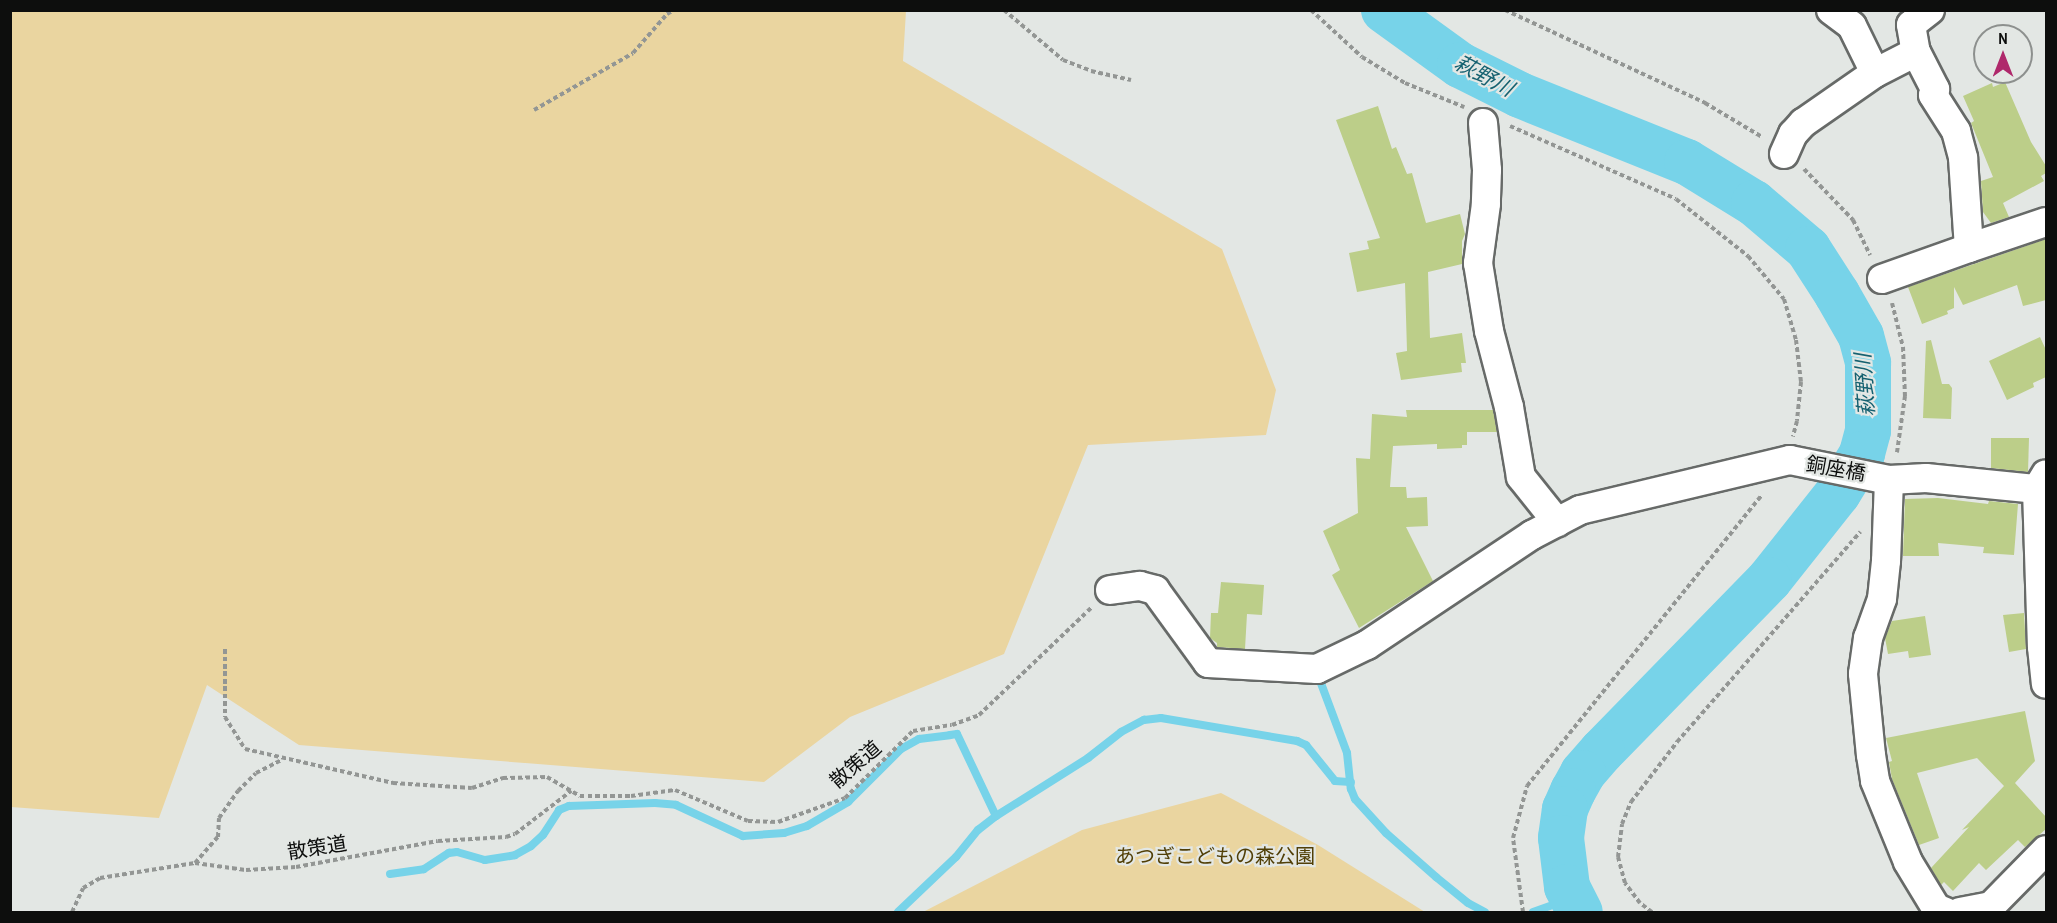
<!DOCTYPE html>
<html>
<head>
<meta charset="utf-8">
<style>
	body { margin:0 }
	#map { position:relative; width:2057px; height:923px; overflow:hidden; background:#e3e7e4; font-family:"Archivo Narrow","Noto Sans JP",sans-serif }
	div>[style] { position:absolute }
	.green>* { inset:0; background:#ead5a0 }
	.stream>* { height:8px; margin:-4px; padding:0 4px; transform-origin:4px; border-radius:4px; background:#77d3e9 }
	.river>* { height:46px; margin:-23px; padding:0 23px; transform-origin:23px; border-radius:23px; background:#77d3e9 }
	.building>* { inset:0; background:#bcce89 }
	.path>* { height:4px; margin-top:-2px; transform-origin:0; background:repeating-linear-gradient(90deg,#939694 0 4.5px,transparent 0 7.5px) }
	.roads { filter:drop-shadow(2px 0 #676a68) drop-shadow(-2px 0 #676a68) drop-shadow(0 2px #676a68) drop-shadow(0 -2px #676a68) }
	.minor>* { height:28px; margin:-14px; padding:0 14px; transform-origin:14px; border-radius:14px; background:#fff }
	span { translate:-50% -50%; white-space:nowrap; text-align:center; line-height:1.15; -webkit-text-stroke:4.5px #e3e7e4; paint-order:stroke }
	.street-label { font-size:20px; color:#0d0e0d }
	.park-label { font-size:20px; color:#513f06 }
	.water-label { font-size:21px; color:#156170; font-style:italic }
	.frame { position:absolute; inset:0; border:12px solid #0d0e0d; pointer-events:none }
	.north { position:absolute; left:1973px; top:24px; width:60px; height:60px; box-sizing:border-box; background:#e3e7e4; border:2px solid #8d908e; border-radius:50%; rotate:0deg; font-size:16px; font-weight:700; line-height:24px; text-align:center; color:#0d0e0d }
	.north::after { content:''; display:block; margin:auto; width:21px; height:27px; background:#af286b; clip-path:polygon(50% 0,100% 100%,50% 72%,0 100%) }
</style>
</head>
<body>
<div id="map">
	<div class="green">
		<div style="clip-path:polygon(10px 11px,906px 11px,903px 61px,1222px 249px,1276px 390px,1266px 435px,1088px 445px,1004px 654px,850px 717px,764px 782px,299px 745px,207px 685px,159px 818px,11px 807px)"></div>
		<div style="clip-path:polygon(1221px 793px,1318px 845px,1425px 912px,923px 912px,1082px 830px)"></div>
	</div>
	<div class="stream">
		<div style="left:1319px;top:678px;width:80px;rotate:69.5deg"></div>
		<div style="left:1347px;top:753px;width:36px;rotate:84deg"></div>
		<div style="left:1351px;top:789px;width:11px;rotate:68deg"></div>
		<div style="left:1355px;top:799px;width:46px;rotate:47.6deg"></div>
		<div style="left:1386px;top:833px;width:67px;rotate:41.3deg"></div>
		<div style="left:1436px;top:877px;width:41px;rotate:39.1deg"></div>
		<div style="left:1468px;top:903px;width:19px;rotate:28deg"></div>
		<div style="left:390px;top:874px;width:34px;rotate:-8deg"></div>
		<div style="left:424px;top:869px;width:30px;rotate:-33deg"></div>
		<div style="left:449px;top:853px;width:8px;rotate:-7deg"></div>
		<div style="left:457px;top:852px;width:29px;rotate:16deg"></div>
		<div style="left:485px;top:860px;width:30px;rotate:-9deg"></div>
		<div style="left:515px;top:855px;width:18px;rotate:-29deg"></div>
		<div style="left:531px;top:846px;width:16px;rotate:-43deg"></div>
		<div style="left:543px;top:835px;width:30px;rotate:-57deg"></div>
		<div style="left:559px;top:810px;width:11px;rotate:-22deg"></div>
		<div style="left:569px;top:806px;width:86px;rotate:-2deg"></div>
		<div style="left:655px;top:803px;width:21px;rotate:5deg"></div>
		<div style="left:676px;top:805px;width:74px;rotate:24.8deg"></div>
		<div style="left:743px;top:836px;width:41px;rotate:-4.2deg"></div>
		<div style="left:784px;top:833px;width:24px;rotate:-17deg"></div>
		<div style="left:807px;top:826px;width:48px;rotate:-30.3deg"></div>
		<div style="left:848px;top:802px;width:75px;rotate:-45deg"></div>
		<div style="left:901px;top:749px;width:21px;rotate:-29deg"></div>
		<div style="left:919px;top:739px;width:31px;rotate:-7deg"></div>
		<div style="left:950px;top:735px;width:7px;rotate:-8deg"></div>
		<div style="left:957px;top:734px;width:91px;rotate:64.6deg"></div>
		<div style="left:898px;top:912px;width:80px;rotate:-43.5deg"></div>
		<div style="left:956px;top:857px;width:35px;rotate:-51deg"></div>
		<div style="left:978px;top:830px;width:23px;rotate:-38deg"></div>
		<div style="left:996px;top:816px;width:109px;rotate:-32.2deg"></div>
		<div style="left:1088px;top:758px;width:42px;rotate:-38.2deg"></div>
		<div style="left:1121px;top:732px;width:26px;rotate:-28deg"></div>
		<div style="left:1144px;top:720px;width:17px;rotate:-7deg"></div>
		<div style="left:1161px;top:718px;width:138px;rotate:9.6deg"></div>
		<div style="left:1297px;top:741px;width:10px;rotate:24deg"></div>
		<div style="left:1306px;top:745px;width:46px;rotate:51.1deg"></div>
		<div style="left:1335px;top:781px;width:16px;rotate:4deg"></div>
		<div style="left:1533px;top:912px;width:41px;rotate:-19.7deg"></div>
	</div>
	<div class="river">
		<div style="left:1384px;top:10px;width:94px;rotate:35.9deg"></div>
		<div style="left:1460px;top:65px;width:67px;rotate:26.6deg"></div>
		<div style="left:1520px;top:95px;width:180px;rotate:21.9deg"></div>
		<div style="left:1687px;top:162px;width:79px;rotate:31.5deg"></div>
		<div style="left:1754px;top:203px;width:71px;rotate:40.4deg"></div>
		<div style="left:1808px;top:249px;width:54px;rotate:57.2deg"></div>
		<div style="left:1837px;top:294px;width:48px;rotate:60.3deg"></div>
		<div style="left:1861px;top:336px;width:28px;rotate:75deg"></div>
		<div style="left:1868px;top:363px;width:68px;rotate:90deg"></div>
		<div style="left:1868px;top:431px;width:24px;rotate:105deg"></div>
		<div style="left:1862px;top:454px;width:46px;rotate:121.6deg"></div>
		<div style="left:1838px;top:493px;width:111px;rotate:128.4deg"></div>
		<div style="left:1769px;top:580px;width:239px;rotate:134.3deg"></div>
		<div style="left:1602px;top:751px;width:29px;rotate:131deg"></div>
		<div style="left:1583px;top:773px;width:21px;rotate:119deg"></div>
		<div style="left:1573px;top:791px;width:20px;rotate:114deg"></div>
		<div style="left:1565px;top:809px;width:29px;rotate:98deg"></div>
		<div style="left:1561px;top:838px;width:49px;rotate:83deg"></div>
		<div style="left:1567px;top:887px;width:28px;rotate:63deg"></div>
	</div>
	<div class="building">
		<div style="clip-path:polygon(2005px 82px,2031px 142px,2046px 166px,2046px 173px,2041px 176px,2044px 181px,2003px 203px,2009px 217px,1991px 223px,1983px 212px,1981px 181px,1993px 177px,1971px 123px,1974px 121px,1963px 96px,1992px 83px,1993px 87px)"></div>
		<div style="clip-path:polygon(1378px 106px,1392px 149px,1396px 147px,1407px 174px,1412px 173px,1426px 223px,1460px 214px,1465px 234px,1462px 241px,1462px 264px,1428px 272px,1430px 338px,1462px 333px,1466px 363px,1461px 363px,1462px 372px,1401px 380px,1396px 353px,1407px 351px,1405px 283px,1357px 292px,1349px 253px,1369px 249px,1367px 241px,1380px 238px,1336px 120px)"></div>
		<div style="clip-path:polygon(2046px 239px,2046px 300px,2023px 306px,2017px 285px,1963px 305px,1954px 287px,1954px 308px,1947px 311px,1948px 314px,1922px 324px,1908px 287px)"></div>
		<div style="clip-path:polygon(2040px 337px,2046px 350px,2046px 377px,2033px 383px,2034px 387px,2007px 400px,1989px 361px)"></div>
		<div style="clip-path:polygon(1931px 340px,1942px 384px,1949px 384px,1952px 388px,1951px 419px,1923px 418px,1926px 341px)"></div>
		<div style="clip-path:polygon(1406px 410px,1493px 410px,1497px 432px,1467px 432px,1467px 445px,1462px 445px,1462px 448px,1437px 449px,1437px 444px,1393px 446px,1390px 487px,1406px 487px,1407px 498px,1427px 497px,1428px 526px,1406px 527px,1433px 581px,1359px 628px,1332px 575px,1340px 570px,1323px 531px,1358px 513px,1356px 458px,1370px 459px,1372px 414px,1407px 417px)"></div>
		<div style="clip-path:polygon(1991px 438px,2029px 438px,2028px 472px,1991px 468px)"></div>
		<div style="clip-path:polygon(1938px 498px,1988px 504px,1989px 501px,2018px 504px,2014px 555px,1983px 553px,1984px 547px,1938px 543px,1939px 556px,1903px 556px,1905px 499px)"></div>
		<div style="clip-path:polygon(1221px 582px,1264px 585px,1262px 615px,1247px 614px,1245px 649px,1217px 647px,1217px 643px,1210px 638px,1211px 613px,1218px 613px)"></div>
		<div style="clip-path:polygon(2024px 613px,2026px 649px,2009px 652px,2003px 615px)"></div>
		<div style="clip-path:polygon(1925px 616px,1931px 655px,1909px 658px,1908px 651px,1888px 654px,1885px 638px,1892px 621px)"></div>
		<div style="clip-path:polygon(2025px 711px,2035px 761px,2015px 783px,2046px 817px,2046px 829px,2025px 847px,2018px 840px,1986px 870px,1979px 863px,1953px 891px,1944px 882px,1941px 885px,1931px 868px,1969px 827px,1962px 830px,2004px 786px,1977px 758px,1917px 773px,1939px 838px,1919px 845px,1892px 779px,1889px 762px,1892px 761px,1886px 738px)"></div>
	</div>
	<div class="path">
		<div style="left:1004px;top:10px;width:77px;rotate:40.3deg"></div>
		<div style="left:1063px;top:60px;width:30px;rotate:21deg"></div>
		<div style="left:1091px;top:71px;width:41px;rotate:12.7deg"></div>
		<div style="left:1311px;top:10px;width:69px;rotate:42.7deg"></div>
		<div style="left:1362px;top:57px;width:50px;rotate:31.2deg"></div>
		<div style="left:1405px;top:83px;width:64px;rotate:22.1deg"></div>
		<div style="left:1505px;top:10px;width:221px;rotate:24.9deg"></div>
		<div style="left:1705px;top:103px;width:66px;rotate:30.8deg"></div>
		<div style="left:534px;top:110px;width:114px;rotate:-29.9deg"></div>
		<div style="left:633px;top:53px;width:52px;rotate:-48.9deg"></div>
		<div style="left:667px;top:14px;width:8px;rotate:-30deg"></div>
		<div style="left:1510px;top:126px;width:181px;rotate:23.7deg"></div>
		<div style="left:1676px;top:199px;width:92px;rotate:38.4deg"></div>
		<div style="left:1748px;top:256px;width:56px;rotate:50.1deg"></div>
		<div style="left:1784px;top:299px;width:43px;rotate:73.7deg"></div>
		<div style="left:1796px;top:340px;width:42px;rotate:83.2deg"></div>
		<div style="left:1801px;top:382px;width:39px;rotate:96deg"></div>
		<div style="left:1797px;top:421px;width:16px;rotate:105deg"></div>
		<div style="left:1804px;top:169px;width:71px;rotate:46.1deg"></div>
		<div style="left:1853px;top:220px;width:39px;rotate:64deg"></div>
		<div style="left:1892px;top:303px;width:45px;rotate:76deg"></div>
		<div style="left:1903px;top:347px;width:49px;rotate:87.7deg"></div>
		<div style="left:1905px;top:396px;width:57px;rotate:98.1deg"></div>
		<div style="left:225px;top:649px;width:68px;rotate:90deg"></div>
		<div style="left:225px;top:717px;width:38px;rotate:58deg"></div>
		<div style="left:245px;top:749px;width:152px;rotate:12.9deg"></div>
		<div style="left:393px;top:783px;width:79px;rotate:3.6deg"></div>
		<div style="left:472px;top:788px;width:33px;rotate:-18deg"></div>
		<div style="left:503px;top:778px;width:44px;rotate:-1.3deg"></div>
		<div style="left:547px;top:777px;width:38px;rotate:30deg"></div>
		<div style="left:580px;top:796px;width:51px"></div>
		<div style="left:631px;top:796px;width:44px;rotate:-7.8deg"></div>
		<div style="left:675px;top:790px;width:79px;rotate:23deg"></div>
		<div style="left:748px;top:821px;width:30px;rotate:2deg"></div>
		<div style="left:778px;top:822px;width:71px;rotate:-19.7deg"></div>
		<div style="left:845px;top:798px;width:95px;rotate:-44.6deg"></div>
		<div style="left:913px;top:731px;width:39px;rotate:-9deg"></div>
		<div style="left:952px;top:725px;width:29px;rotate:-20deg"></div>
		<div style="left:979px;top:715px;width:156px;rotate:-43.7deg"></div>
		<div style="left:195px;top:863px;width:35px;rotate:-49deg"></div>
		<div style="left:218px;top:837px;width:19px;rotate:-87deg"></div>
		<div style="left:219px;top:818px;width:33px;rotate:-55deg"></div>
		<div style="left:238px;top:791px;width:25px;rotate:-45deg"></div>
		<div style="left:256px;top:773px;width:28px;rotate:-27deg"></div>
		<div style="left:72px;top:912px;width:26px;rotate:-65deg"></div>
		<div style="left:83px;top:888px;width:20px;rotate:-30deg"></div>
		<div style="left:100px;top:878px;width:96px;rotate:-9deg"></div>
		<div style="left:195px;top:863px;width:51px;rotate:7.8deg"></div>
		<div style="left:246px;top:870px;width:50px;rotate:-3.4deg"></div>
		<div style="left:296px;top:867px;width:144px;rotate:-10.4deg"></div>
		<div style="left:438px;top:841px;width:68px;rotate:-3.4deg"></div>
		<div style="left:506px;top:837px;width:9px;rotate:-18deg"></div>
		<div style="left:515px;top:834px;width:71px;rotate:-37.5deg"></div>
		<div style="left:1523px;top:912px;width:75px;rotate:-97.7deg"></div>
		<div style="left:1513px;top:838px;width:54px;rotate:-74.9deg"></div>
		<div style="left:1527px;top:786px;width:374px;rotate:-51.1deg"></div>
		<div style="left:1652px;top:912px;width:15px;rotate:-143deg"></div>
		<div style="left:1640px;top:903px;width:25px;rotate:-127deg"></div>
		<div style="left:1625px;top:883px;width:27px;rotate:-105deg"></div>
		<div style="left:1618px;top:857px;width:33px;rotate:-83deg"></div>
		<div style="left:1622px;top:824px;width:24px;rotate:-68deg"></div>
		<div style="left:1631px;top:802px;width:76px;rotate:-52.5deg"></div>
		<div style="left:1677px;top:742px;width:279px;rotate:-48.9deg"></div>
	</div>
	<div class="roads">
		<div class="minor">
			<div style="left:1831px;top:10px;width:26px;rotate:37deg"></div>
			<div style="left:1852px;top:26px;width:52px;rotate:63.9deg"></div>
			<div style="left:1875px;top:73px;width:46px;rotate:-27.1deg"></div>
			<div style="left:1930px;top:10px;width:24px;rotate:142deg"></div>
			<div style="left:1911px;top:25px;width:27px;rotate:80deg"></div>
			<div style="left:1916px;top:52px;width:42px;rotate:62.8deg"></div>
			<div style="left:1935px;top:89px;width:6px;rotate:108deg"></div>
			<div style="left:1933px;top:95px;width:43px;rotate:57.4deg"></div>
			<div style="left:1956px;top:131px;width:28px;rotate:75deg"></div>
			<div style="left:1963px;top:158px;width:90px;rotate:86.2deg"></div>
			<div style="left:1969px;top:248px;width:81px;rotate:-18.7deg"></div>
			<div style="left:1483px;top:123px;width:47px;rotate:85.1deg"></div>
			<div style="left:1487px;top:170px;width:34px;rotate:92deg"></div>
			<div style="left:1486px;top:204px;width:60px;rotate:97.7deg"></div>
			<div style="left:1478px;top:263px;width:69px;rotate:80.8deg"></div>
			<div style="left:1489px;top:331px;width:79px;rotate:75.3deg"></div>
			<div style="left:1509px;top:407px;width:71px;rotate:80.3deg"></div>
			<div style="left:1521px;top:477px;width:58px;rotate:51.3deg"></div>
			<div style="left:1784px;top:154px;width:22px;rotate:-66deg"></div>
			<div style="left:1793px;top:134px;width:15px;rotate:-48deg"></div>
			<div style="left:1803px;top:123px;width:88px;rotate:-34.8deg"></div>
			<div style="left:1882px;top:279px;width:92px;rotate:-19.6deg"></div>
			<div style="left:1889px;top:480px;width:81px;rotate:92.1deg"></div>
			<div style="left:1886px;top:561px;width:38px;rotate:96deg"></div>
			<div style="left:1882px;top:599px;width:41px;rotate:109.7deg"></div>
			<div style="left:1868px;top:638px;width:36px;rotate:98deg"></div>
			<div style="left:1863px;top:674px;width:81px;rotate:84.4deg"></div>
			<div style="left:1871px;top:755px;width:26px;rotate:81deg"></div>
			<div style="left:1875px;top:781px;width:87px;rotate:67.8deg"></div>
			<div style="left:1908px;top:862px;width:54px;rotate:58.7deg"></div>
			<div style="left:1936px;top:908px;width:11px;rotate:22deg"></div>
			<div style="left:2037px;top:489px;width:158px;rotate:88.2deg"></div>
			<div style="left:2042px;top:647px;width:37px;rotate:84deg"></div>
			<div style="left:1110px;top:590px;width:30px;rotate:-8deg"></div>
			<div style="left:1140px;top:586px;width:16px;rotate:15deg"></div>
			<div style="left:1155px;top:590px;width:90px;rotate:54deg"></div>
			<div style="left:1208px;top:663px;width:109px;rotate:3.2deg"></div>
			<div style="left:1317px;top:669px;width:55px;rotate:-25.6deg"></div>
			<div style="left:1367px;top:645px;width:198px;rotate:-33.7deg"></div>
			<div style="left:1532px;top:535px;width:54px;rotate:-27.5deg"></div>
			<div style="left:1580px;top:510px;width:216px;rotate:-13.4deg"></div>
			<div style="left:1790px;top:460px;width:101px;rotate:11.4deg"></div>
			<div style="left:1889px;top:480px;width:37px;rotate:-3deg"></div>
			<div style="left:1926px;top:478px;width:112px;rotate:5.7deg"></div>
			<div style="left:2037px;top:489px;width:17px;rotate:-59deg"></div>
			<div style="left:1960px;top:912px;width:32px;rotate:-11deg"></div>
			<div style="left:1991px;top:906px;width:78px;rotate:-45.5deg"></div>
		</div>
	</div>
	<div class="street-label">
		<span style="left:1836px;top:468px;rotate:10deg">銅座橋</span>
		<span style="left:855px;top:764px;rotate:-41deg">散策道</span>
		<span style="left:317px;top:847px;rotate:-9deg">散策道</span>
	</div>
	<div class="park-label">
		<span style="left:1215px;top:855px">あつぎこどもの森公園</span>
	</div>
	<div class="water-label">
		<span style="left:1484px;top:76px;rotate:28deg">萩野川</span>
		<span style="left:1865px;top:385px;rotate:-94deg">萩野川</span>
	</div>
	<div class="frame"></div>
	<div class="north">N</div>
</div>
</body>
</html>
